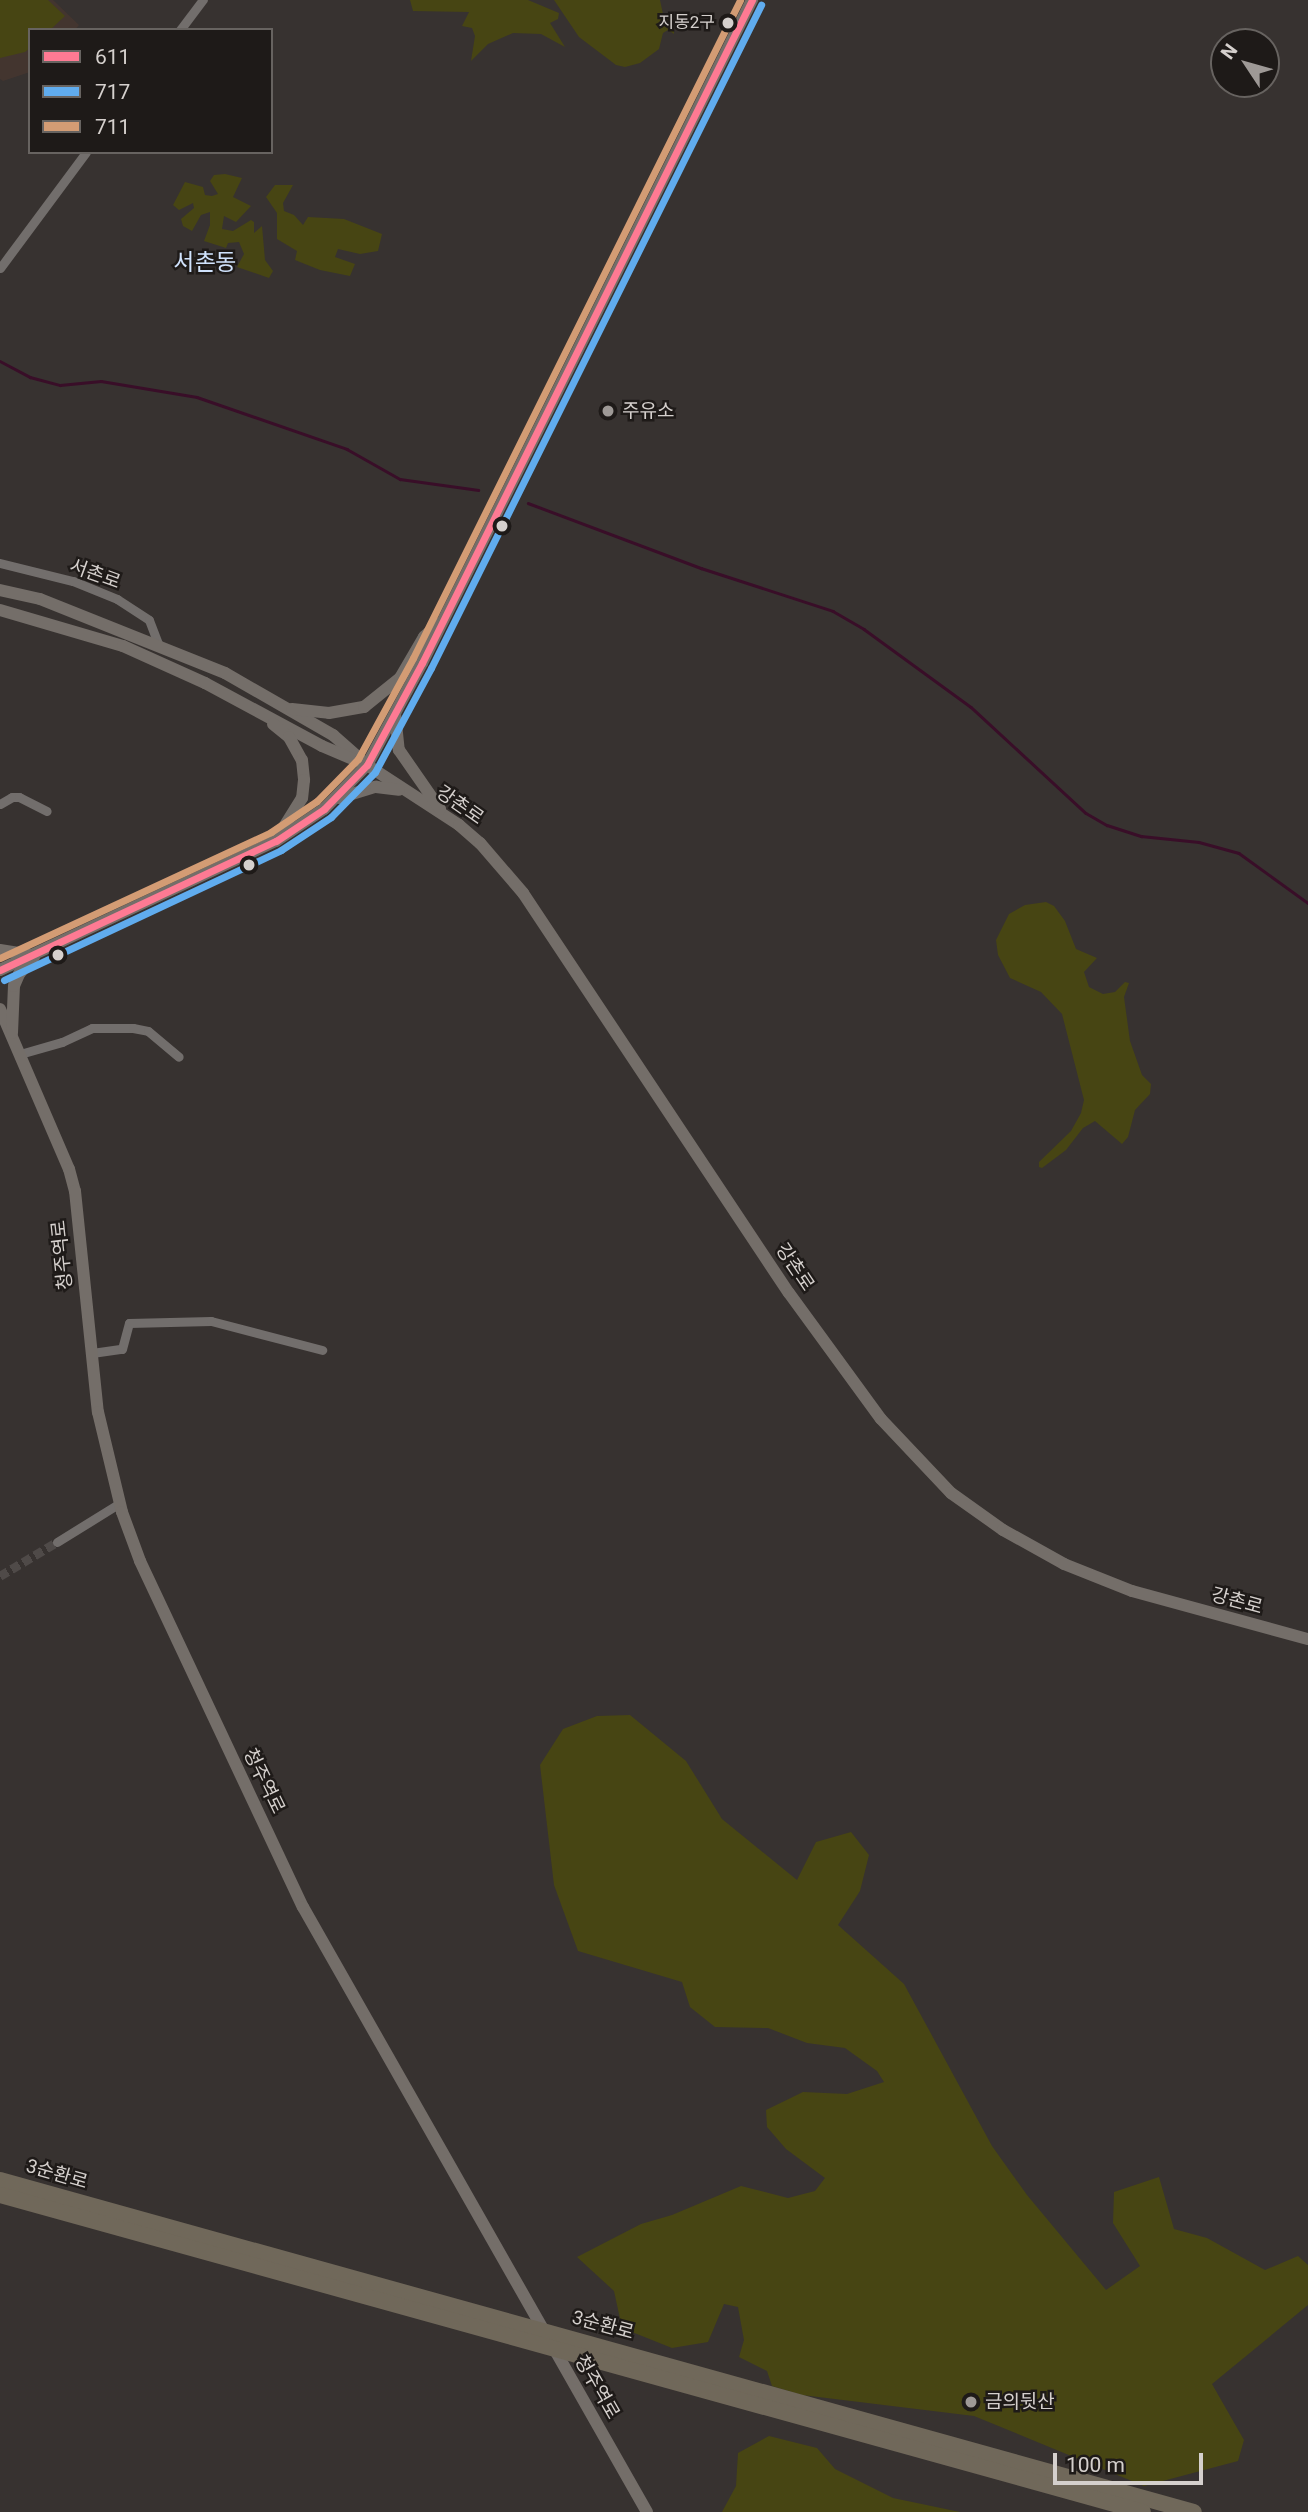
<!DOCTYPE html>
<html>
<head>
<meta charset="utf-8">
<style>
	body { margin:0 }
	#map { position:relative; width:1308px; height:2512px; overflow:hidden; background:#373230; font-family:Roboto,"Noto Sans KR",sans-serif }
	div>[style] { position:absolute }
	.built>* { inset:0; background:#43352f }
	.green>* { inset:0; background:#474513 }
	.stream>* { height:2.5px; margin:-1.25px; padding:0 1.25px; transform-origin:1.25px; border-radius:1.25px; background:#390e28 }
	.street-tunnel>* { height:9px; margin-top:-4.5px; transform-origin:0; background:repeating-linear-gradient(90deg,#4f4a48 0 9px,transparent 0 13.5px) }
	.street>* { height:9px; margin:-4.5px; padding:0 4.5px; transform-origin:4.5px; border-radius:4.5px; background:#726e6c }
	.secondary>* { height:12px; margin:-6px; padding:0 6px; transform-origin:6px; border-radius:6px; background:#746e69 }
	.highway>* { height:16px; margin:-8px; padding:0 8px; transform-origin:8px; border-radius:8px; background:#70685a }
	.bus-1>* { height:7px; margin:-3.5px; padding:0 3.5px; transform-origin:3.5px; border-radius:3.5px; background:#fe7a93 }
	.bus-2>* { height:7px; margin:-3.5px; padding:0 3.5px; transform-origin:3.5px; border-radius:3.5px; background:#60acee }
	.bus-3>* { height:7px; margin:-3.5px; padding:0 3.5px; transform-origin:3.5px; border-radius:3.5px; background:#d39c74 }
	.dots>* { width:19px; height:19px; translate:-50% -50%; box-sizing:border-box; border:4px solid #1e1a18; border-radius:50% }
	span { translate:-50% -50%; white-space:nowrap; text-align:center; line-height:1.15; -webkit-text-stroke:5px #1e1a18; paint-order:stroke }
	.bus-label { font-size:17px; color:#d5d0cd }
	.right { translate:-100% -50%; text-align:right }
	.poi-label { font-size:19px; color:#d5d0cd }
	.left { translate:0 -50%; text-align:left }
	.street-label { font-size:19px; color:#d5d0cd }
	.quarter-label { font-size:23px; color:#d0e2fc }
	.legend { position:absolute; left:28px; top:28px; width:245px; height:126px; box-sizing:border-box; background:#1e1a18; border:2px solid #676360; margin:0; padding:9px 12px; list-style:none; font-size:21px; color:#d5d0cd }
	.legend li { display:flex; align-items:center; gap:14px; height:35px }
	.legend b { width:35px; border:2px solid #676360 }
	.north { position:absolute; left:1210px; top:28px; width:70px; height:70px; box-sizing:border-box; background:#1e1a18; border:2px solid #676360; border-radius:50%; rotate:306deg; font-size:19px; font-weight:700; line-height:28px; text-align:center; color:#d5d0cd }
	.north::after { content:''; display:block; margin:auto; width:24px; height:32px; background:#9e9996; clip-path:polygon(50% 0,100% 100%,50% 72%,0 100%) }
	.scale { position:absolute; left:1053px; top:2453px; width:150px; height:32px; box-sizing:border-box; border:4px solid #d5d0cd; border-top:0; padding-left:9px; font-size:21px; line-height:24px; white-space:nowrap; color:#d5d0cd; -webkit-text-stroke:5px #1e1a18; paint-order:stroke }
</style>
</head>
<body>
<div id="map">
	<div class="built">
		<div style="clip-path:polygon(0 0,53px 0,79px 25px,75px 30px,30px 30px,30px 72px,3px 81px,0 79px)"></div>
	</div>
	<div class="green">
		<div style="clip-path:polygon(0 0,48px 0,65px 16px,50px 30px,30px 30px,30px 48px,25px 52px,0 58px)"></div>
		<div style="clip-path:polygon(410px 0,528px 0,559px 13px,558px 19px,550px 23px,565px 47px,541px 34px,513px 33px,488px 44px,471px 61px,475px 36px,472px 28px,462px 26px,469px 12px,413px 11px)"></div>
		<div style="clip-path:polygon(554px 0,660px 0,663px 14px,674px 20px,674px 34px,668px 30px,663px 33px,659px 49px,640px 63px,625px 67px,616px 65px,579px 37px)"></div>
		<div style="clip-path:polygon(225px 174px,242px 178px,233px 197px,251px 206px,236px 222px,224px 216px,222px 229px,233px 231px,251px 220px,254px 222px,254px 233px,262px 226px,265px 260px,273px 271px,269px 278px,237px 267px,244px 254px,239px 242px,228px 243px,226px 248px,204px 241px,210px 225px,210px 212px,201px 215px,192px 231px,183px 226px,181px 219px,194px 208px,193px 203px,179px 210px,173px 205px,185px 182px,203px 187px,205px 195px,212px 196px,218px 194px,210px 181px,214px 175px)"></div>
		<div style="clip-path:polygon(275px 185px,293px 185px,283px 203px,284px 211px,294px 215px,303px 225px,308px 217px,344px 219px,382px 234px,378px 251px,360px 254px,338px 249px,335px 257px,355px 264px,350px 276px,320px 270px,295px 260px,297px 251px,277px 239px,277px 213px,266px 197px)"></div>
		<div style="clip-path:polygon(1046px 902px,1054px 906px,1065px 921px,1076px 949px,1097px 958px,1084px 972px,1089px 987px,1103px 994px,1115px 992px,1125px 982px,1129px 983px,1124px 997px,1130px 1041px,1142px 1075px,1151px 1084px,1150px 1094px,1135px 1110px,1128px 1137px,1122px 1144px,1095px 1121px,1083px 1128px,1066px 1150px,1042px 1168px,1039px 1167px,1039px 1162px,1071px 1131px,1081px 1113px,1084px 1100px,1062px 1014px,1041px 992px,1010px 978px,998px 955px,996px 940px,1009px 914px,1025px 905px)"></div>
		<div style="clip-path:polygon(630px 1715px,686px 1761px,722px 1819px,797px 1880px,816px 1842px,851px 1832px,869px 1855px,860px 1891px,838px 1925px,904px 1984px,992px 2146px,1027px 2195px,1106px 2290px,1140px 2266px,1113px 2223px,1114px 2192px,1159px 2177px,1174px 2229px,1207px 2238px,1265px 2270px,1298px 2256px,1308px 2265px,1308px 2305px,1212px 2384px,1244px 2440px,1238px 2461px,1144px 2486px,974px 2416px,802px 2395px,772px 2386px,767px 2371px,739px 2357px,744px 2340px,738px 2307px,724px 2304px,708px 2342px,672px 2348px,622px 2328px,614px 2291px,577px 2257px,641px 2224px,672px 2215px,741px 2186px,788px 2198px,815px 2191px,825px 2178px,786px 2149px,767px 2127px,766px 2110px,803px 2092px,847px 2094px,884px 2082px,877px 2071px,845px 2048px,807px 2043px,768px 2028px,715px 2027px,690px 2007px,682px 1982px,578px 1951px,554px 1885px,540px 1765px,563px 1729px,597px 1716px)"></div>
		<div style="clip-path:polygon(769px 2436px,817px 2448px,835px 2469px,893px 2498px,960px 2512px,722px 2512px,736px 2486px,738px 2453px)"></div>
	</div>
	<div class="stream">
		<div style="left:0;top:361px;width:34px;rotate:28deg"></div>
		<div style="left:30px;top:377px;width:31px;rotate:15deg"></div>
		<div style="left:60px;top:385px;width:41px;rotate:-5.6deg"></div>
		<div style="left:101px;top:381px;width:97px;rotate:9.5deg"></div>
		<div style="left:197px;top:397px;width:159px;rotate:19.1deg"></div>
		<div style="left:347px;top:449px;width:61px;rotate:29.5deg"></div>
		<div style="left:400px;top:479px;width:79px;rotate:8deg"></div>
		<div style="left:528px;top:503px;width:185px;rotate:20.6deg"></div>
		<div style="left:701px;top:568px;width:139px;rotate:18deg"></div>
		<div style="left:833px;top:611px;width:36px;rotate:30deg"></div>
		<div style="left:864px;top:629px;width:132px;rotate:36.1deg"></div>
		<div style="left:971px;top:707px;width:156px;rotate:42.7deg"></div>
		<div style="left:1086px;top:813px;width:24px;rotate:30deg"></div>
		<div style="left:1107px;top:825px;width:36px;rotate:18deg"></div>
		<div style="left:1141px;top:836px;width:58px;rotate:5.9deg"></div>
		<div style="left:1199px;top:842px;width:41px;rotate:15.4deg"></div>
		<div style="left:1239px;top:853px;width:85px;rotate:35.9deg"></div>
	</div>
	<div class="street-tunnel">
		<div style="left:0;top:1576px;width:66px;rotate:-30.8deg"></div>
	</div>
	<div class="street">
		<div style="left:180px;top:30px;width:38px;rotate:-53deg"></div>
		<div style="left:0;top:268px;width:144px;rotate:-53.4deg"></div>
		<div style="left:0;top:563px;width:75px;rotate:13.9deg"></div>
		<div style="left:73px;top:581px;width:48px;rotate:22.2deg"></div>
		<div style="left:117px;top:599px;width:38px;rotate:33deg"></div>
		<div style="left:149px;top:620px;width:26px;rotate:69deg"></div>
		<div style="left:0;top:804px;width:14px;rotate:-30deg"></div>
		<div style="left:12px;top:797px;width:7px"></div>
		<div style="left:19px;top:797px;width:31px;rotate:27deg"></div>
		<div style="left:20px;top:1054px;width:44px;rotate:-15.9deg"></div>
		<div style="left:62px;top:1042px;width:33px;rotate:-25deg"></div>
		<div style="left:92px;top:1028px;width:41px"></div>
		<div style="left:133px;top:1028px;width:15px;rotate:11deg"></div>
		<div style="left:148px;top:1031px;width:40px;rotate:40deg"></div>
		<div style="left:92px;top:1353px;width:30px;rotate:-8deg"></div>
		<div style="left:122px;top:1349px;width:27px;rotate:-75deg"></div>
		<div style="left:129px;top:1323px;width:82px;rotate:-1.4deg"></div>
		<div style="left:211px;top:1321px;width:115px;rotate:14.6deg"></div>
		<div style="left:57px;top:1542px;width:74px;rotate:-31.8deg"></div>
	</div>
	<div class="secondary">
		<div style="left:0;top:590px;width:41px;rotate:12.7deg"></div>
		<div style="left:40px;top:599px;width:199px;rotate:21.8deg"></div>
		<div style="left:225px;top:673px;width:125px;rotate:29.9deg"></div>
		<div style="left:333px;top:735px;width:45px;rotate:41.4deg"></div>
		<div style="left:367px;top:765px;width:110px;rotate:33.1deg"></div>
		<div style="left:459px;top:825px;width:28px;rotate:41deg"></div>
		<div style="left:480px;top:843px;width:66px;rotate:49.3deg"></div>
		<div style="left:523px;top:893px;width:480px;rotate:56.4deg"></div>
		<div style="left:789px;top:1293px;width:156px;rotate:53.9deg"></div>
		<div style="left:881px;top:1419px;width:102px;rotate:46.6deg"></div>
		<div style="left:951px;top:1493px;width:64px;rotate:35.4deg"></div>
		<div style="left:1003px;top:1530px;width:70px;rotate:29.1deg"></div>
		<div style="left:1064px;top:1564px;width:73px;rotate:21.7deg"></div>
		<div style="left:1132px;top:1591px;width:182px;rotate:15.3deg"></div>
		<div style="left:0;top:610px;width:128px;rotate:16.3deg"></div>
		<div style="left:123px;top:646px;width:90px;rotate:24.3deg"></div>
		<div style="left:205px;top:683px;width:133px;rotate:28.3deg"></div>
		<div style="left:322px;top:746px;width:38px;rotate:23deg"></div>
		<div style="left:292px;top:709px;width:37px;rotate:6deg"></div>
		<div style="left:329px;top:713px;width:36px;rotate:-10deg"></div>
		<div style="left:364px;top:707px;width:46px;rotate:-38.9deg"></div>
		<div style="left:400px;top:678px;width:48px;rotate:-59.7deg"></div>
		<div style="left:424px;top:637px;width:19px;rotate:-43deg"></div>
		<div style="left:395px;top:714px;width:36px;rotate:84deg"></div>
		<div style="left:399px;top:750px;width:72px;rotate:55.2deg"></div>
		<div style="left:273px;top:724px;width:21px;rotate:39deg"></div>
		<div style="left:289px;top:737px;width:26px;rotate:61deg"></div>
		<div style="left:302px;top:760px;width:20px;rotate:84deg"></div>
		<div style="left:304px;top:780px;width:18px;rotate:96deg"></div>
		<div style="left:302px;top:798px;width:47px;rotate:122deg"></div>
		<div style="left:339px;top:798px;width:39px;rotate:-17deg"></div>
		<div style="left:376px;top:787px;width:23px;rotate:7deg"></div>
		<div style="left:0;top:950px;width:30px;rotate:9deg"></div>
		<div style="left:0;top:970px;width:305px;rotate:-25.1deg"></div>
		<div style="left:276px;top:841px;width:58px;rotate:-33.7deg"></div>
		<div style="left:324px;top:809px;width:62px;rotate:-45.7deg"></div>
		<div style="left:367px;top:765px;width:116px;rotate:-61.7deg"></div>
		<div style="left:422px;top:663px;width:741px;rotate:-63.54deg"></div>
		<div style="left:0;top:1009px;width:174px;rotate:66.7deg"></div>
		<div style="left:69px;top:1169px;width:23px;rotate:75deg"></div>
		<div style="left:75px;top:1191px;width:222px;rotate:84.1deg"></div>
		<div style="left:98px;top:1412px;width:103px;rotate:76.5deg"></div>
		<div style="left:122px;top:1512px;width:52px;rotate:69.8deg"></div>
		<div style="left:140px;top:1561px;width:382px;rotate:64.8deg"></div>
		<div style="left:303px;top:1907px;width:696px;rotate:60.38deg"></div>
		<div style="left:12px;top:1033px;width:47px;rotate:-87.6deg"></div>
		<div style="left:14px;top:986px;width:13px;rotate:-67deg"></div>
		<div style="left:19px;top:974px;width:23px;rotate:-49deg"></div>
	</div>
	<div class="highway">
		<div style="left:0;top:2180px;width:1239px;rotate:15.54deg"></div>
		<div style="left:0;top:2195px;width:1186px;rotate:15.5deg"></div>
	</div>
	<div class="bus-1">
		<div style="left:0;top:970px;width:305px;rotate:-25.1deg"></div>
		<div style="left:276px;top:841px;width:58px;rotate:-33.7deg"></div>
		<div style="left:324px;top:809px;width:62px;rotate:-45.7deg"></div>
		<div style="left:367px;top:765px;width:116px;rotate:-61.7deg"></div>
		<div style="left:422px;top:663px;width:741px;rotate:-63.54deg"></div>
	</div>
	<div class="bus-2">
		<div style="left:4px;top:980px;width:306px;rotate:-25.1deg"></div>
		<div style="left:281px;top:850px;width:60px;rotate:-33.4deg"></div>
		<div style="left:331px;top:817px;width:63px;rotate:-45.6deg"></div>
		<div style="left:375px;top:772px;width:118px;rotate:-61.7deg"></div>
		<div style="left:431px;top:668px;width:741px;rotate:-63.54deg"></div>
	</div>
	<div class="bus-3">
		<div style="left:0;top:958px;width:299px;rotate:-24.9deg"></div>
		<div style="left:271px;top:832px;width:55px;rotate:-34deg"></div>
		<div style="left:317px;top:801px;width:59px;rotate:-45.7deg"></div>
		<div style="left:358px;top:759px;width:115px;rotate:-61.4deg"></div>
		<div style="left:413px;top:658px;width:735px;rotate:-63.57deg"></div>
	</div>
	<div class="dots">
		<div style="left:728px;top:23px;background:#d5d0cd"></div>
		<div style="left:608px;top:411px;background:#9e9996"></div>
		<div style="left:502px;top:526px;background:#d5d0cd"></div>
		<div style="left:249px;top:865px;background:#d5d0cd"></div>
		<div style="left:58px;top:955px;background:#d5d0cd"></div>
		<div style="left:971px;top:2402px;background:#9e9996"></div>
	</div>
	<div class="bus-label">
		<span class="right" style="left:715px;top:23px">지동2구</span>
	</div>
	<div class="poi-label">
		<span class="left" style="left:622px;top:411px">주유소</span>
		<span class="left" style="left:985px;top:2402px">금의뒷산</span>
	</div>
	<div class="street-label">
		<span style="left:95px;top:574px;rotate:20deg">서촌로</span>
		<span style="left:460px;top:805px;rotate:35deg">강촌로</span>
		<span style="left:62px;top:1255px;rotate:-96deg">청주역로</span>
		<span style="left:795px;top:1267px;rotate:56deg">강촌로</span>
		<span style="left:1237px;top:1601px;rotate:15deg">강촌로</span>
		<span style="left:264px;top:1781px;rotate:64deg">청주역로</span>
		<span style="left:57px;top:2174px;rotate:16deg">3순환로</span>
		<span style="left:603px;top:2325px;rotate:15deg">3순환로</span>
		<span style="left:597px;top:2387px;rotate:60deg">청주역로</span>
	</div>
	<div class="quarter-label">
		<span style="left:205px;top:263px">서촌동</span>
	</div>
	<ul class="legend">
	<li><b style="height:9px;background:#fe7a93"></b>611</li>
	<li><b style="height:9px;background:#60acee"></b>717</li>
	<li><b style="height:9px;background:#d39c74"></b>711</li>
	</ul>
	<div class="north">N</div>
	<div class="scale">100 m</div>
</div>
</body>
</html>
